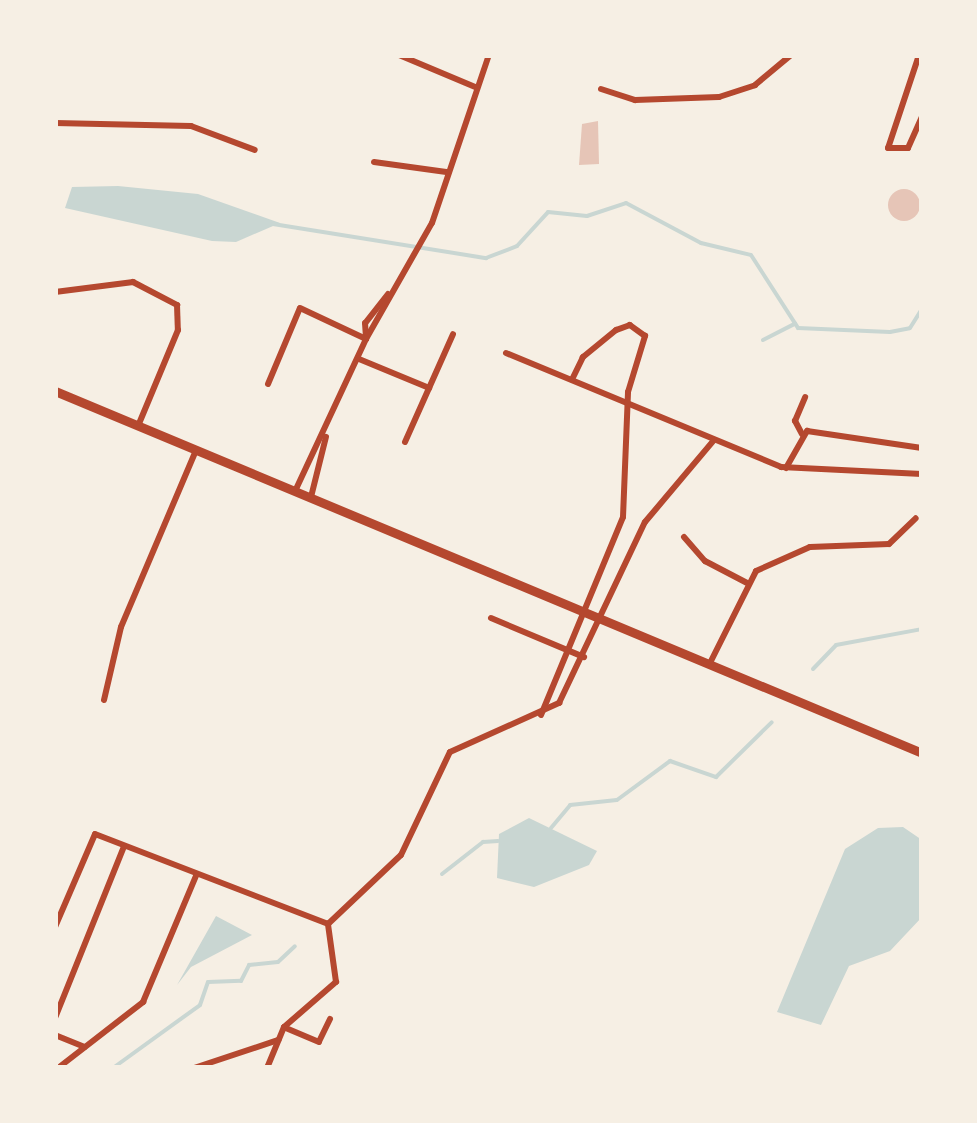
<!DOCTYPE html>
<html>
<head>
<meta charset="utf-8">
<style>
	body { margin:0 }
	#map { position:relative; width:977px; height:1123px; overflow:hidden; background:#f6efe4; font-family:"Archivo Narrow",sans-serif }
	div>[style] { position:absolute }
	.water>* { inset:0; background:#c9d6d2 }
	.stream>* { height:4px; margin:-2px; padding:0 2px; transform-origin:2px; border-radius:2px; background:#c9d6d2 }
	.building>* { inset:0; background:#e6c5b7 }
	.round { border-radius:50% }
	.minor>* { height:6px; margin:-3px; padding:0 3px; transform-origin:3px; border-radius:3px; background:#b5482f }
	.secondary>* { height:9px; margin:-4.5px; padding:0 4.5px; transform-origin:4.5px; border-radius:4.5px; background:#b5482f }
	span { translate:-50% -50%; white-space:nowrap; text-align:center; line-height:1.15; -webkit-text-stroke:8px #f6efe4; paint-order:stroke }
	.frame { position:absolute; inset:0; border:58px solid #f6efe4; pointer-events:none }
</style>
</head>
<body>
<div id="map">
	<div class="water">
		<div style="clip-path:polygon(118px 186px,198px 194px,280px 223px,236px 242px,212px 241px,65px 208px,72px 187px)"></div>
		<div style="clip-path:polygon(529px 818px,597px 851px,589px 865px,534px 887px,497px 878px,499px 834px)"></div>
		<div style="clip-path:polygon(903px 827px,922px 840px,922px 917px,890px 951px,849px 966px,821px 1025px,777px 1012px,845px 849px,878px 828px)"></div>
		<div style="clip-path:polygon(216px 916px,252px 935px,191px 967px,177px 985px)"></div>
	</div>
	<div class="stream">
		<div style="left:273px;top:224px;width:216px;rotate:9.1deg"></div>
		<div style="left:486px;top:258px;width:33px;rotate:-21deg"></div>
		<div style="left:517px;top:246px;width:46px;rotate:-47.6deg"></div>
		<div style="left:548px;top:212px;width:39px;rotate:6deg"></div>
		<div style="left:587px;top:216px;width:41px;rotate:-18.4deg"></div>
		<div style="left:626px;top:203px;width:85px;rotate:28.1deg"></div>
		<div style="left:701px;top:243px;width:51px;rotate:13.5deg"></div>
		<div style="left:751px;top:255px;width:87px;rotate:57.2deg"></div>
		<div style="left:798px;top:328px;width:92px;rotate:2.5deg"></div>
		<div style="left:890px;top:332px;width:20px;rotate:-11deg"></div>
		<div style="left:910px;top:328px;width:22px;rotate:-58deg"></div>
		<div style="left:763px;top:340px;width:36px;rotate:-27deg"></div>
		<div style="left:813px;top:669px;width:33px;rotate:-46deg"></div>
		<div style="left:836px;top:645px;width:87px;rotate:-10.5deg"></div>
		<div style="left:551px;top:828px;width:30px;rotate:-50deg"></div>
		<div style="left:570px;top:805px;width:47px;rotate:-6.1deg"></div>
		<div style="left:617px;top:800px;width:66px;rotate:-36.3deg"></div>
		<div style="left:670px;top:761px;width:49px;rotate:19.2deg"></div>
		<div style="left:716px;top:777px;width:78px;rotate:-44.5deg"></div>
		<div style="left:442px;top:874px;width:52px;rotate:-38deg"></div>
		<div style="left:483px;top:842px;width:15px;rotate:-4deg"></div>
		<div style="left:113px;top:1068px;width:107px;rotate:-35.9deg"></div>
		<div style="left:200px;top:1005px;width:24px;rotate:-71deg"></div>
		<div style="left:208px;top:982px;width:33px;rotate:-2deg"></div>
		<div style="left:241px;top:981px;width:18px;rotate:-63deg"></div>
		<div style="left:249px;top:965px;width:29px;rotate:-6deg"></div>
		<div style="left:278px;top:962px;width:23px;rotate:-43deg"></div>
	</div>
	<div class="building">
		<div style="clip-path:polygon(598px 121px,599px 164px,579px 165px,582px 124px)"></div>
		<div class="round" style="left:888px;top:189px;width:32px;height:32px"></div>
	</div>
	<div class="minor">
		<div style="left:399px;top:55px;width:82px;rotate:22.8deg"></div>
		<div style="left:919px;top:55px;width:98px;rotate:108.4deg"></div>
		<div style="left:888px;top:148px;width:20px"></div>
		<div style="left:908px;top:148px;width:34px;rotate:-66deg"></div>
		<div style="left:601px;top:89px;width:36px;rotate:18deg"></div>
		<div style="left:635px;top:100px;width:84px;rotate:-2deg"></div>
		<div style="left:719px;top:97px;width:38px;rotate:-18deg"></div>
		<div style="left:755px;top:85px;width:47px;rotate:-39.8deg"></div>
		<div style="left:55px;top:123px;width:136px;rotate:1.3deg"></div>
		<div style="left:191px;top:126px;width:68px;rotate:20.6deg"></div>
		<div style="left:374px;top:162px;width:73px;rotate:7.9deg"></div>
		<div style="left:55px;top:292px;width:79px;rotate:-7.3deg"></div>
		<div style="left:133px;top:282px;width:50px;rotate:27.6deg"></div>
		<div style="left:177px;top:305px;width:25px;rotate:88deg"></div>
		<div style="left:178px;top:330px;width:104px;rotate:112.6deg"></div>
		<div style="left:388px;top:294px;width:37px;rotate:128deg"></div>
		<div style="left:365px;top:323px;width:16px;rotate:86deg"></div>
		<div style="left:366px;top:339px;width:133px;rotate:-60.4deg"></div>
		<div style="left:432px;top:223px;width:177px;rotate:-71.3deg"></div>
		<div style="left:506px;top:353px;width:298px;rotate:22.5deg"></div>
		<div style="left:781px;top:467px;width:141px;rotate:2.8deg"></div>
		<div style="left:359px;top:359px;width:76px;rotate:22.5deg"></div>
		<div style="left:268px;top:384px;width:82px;rotate:-67.2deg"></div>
		<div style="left:300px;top:308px;width:73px;rotate:25.2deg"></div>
		<div style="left:366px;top:339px;width:168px;rotate:115deg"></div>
		<div style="left:802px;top:434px;width:15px;rotate:-118deg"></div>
		<div style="left:795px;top:421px;width:26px;rotate:-67deg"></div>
		<div style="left:405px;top:442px;width:118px;rotate:-66deg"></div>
		<div style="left:786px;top:468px;width:43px;rotate:-60.4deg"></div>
		<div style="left:807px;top:431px;width:116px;rotate:8.4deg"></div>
		<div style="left:311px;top:497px;width:62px;rotate:-76deg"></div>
		<div style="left:684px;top:537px;width:32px;rotate:49deg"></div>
		<div style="left:705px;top:561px;width:47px;rotate:27.6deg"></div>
		<div style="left:491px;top:618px;width:101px;rotate:22.8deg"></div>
		<div style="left:709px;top:665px;width:105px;rotate:-63.4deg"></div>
		<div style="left:756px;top:571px;width:59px;rotate:-24deg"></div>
		<div style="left:810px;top:547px;width:79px;rotate:-2.2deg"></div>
		<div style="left:889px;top:544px;width:37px;rotate:-44deg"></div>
		<div style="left:104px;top:700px;width:75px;rotate:-76.9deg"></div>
		<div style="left:121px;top:627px;width:192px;rotate:-67deg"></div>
		<div style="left:541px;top:715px;width:214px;rotate:-67.5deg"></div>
		<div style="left:623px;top:517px;width:125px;rotate:-87.7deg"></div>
		<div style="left:628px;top:392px;width:59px;rotate:-73.1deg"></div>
		<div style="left:645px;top:336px;width:19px;rotate:-144deg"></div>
		<div style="left:630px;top:325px;width:15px;rotate:160deg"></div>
		<div style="left:616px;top:330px;width:43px;rotate:140.7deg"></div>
		<div style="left:583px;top:357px;width:25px;rotate:116deg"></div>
		<div style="left:55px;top:927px;width:101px;rotate:-66.7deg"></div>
		<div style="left:95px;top:834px;width:250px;rotate:21.1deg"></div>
		<div style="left:55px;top:1018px;width:185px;rotate:-68.1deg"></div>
		<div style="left:330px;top:1019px;width:25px;rotate:116deg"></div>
		<div style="left:319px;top:1042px;width:38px;rotate:-157deg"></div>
		<div style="left:284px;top:1027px;width:69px;rotate:-40.9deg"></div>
		<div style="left:336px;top:982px;width:59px;rotate:-97.9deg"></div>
		<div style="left:328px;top:924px;width:100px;rotate:-43.4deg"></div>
		<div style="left:401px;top:855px;width:114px;rotate:-64.6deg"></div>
		<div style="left:450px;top:752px;width:120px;rotate:-24.2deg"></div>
		<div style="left:559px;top:703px;width:200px;rotate:-64.6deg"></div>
		<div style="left:645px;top:522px;width:107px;rotate:-49.9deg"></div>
		<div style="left:55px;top:1035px;width:32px;rotate:22deg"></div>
		<div style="left:58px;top:1068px;width:108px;rotate:-37.8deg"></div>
		<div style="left:143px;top:1002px;width:137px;rotate:-67.2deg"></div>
		<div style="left:194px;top:1068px;width:89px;rotate:-18.4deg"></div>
		<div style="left:267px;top:1068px;width:44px;rotate:-67.5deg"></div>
	</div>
	<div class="secondary">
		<div style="left:55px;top:391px;width:940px;rotate:22.66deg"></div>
	</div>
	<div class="frame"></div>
</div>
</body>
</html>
